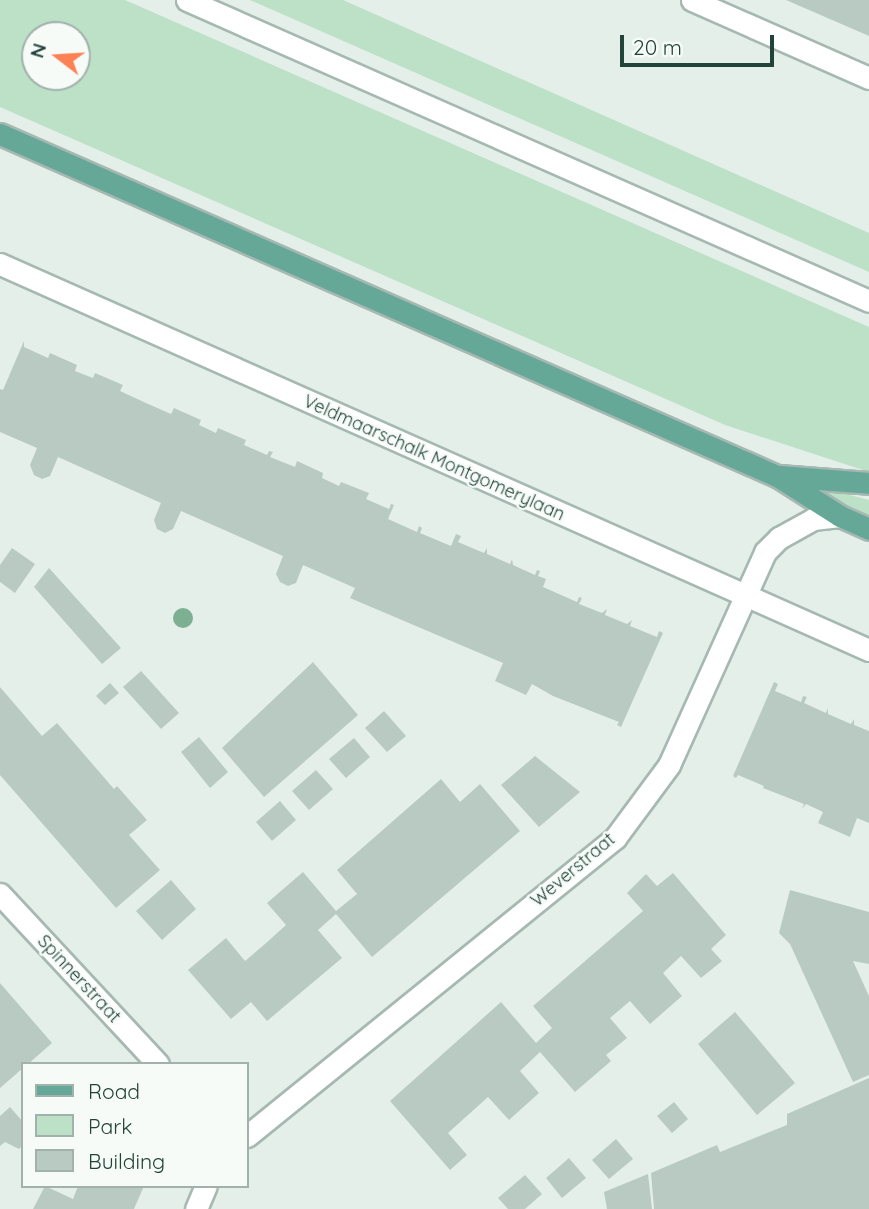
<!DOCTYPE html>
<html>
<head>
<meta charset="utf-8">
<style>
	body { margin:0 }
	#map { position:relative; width:869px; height:1209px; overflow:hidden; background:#e4efea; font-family:Quicksand,sans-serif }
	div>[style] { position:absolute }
	.green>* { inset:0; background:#bce1c7 }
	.building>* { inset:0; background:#b9cac3 }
	.roads { filter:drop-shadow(2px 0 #a6b8b2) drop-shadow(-2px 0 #a6b8b2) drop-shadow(0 2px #a6b8b2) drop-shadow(0 -2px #a6b8b2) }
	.minor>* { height:21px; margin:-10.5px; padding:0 10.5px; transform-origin:10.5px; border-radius:10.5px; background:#fff }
	.major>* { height:21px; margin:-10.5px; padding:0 10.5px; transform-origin:10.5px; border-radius:10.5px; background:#65a898 }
	.trees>* { width:20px; height:20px; margin:-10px; border-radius:50%; background:#7db093 }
	span { translate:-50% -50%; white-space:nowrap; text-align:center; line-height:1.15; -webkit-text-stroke:5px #f6fbf8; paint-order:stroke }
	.street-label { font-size:18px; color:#22433a }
	.legend { position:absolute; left:21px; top:1062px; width:228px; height:126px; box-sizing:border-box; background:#f6fbf8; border:2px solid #a1b1ac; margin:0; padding:9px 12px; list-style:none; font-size:21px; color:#22433a }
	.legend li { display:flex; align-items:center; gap:14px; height:35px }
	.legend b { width:35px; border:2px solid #a1b1ac }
	.north { position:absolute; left:21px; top:21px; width:70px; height:70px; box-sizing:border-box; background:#f6fbf8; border:2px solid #a1b1ac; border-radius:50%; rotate:287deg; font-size:19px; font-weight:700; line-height:28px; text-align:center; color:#22433a }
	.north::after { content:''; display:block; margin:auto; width:24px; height:32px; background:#fd8154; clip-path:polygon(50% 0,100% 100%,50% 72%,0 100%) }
	.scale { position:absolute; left:620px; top:35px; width:154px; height:32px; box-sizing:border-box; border:4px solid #22433a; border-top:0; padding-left:9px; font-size:21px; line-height:24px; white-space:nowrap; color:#22433a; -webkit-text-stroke:5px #f6fbf8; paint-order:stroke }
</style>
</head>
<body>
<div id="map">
	<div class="green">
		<div style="clip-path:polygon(evenodd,0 0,125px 0,869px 327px,869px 472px,725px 425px,0 107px,0 0,77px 35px,77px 77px,35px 77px,35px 35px,77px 35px)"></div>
		<div style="clip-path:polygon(250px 0,343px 0,869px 233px,869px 272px)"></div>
		<div style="clip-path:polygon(827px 489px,869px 500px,869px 516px,823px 496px)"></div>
	</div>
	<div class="building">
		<div style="clip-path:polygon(786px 0,869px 0,869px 36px)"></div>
		<div style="clip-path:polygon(24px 341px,24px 347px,48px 358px,50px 353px,77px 365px,75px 371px,93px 378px,95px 373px,123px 385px,120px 391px,146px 403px,171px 414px,174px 408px,201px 420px,199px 425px,216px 433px,218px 428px,246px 440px,244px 445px,267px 455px,269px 451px,273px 452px,270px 457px,295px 467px,297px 461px,323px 473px,322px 478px,339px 486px,341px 482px,369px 493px,366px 499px,389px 509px,391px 504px,394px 505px,388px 519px,417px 532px,419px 526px,422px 528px,420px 533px,451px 546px,456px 534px,461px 536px,458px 542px,484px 553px,487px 548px,487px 554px,510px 564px,512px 559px,513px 565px,535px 575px,537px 570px,540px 571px,538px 576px,546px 579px,543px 587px,577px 602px,579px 597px,582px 598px,579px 604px,602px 613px,607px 609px,605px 615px,627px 624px,632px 620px,630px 626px,657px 637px,659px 631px,663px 633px,621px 727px,617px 725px,619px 722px,553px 696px,532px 684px,526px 695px,495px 681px,503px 663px,350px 598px,355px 588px,303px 565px,296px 583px,288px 586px,280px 582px,276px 574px,283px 556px,181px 511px,173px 529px,165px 533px,157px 529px,154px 520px,161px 503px,58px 457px,50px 476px,42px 479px,34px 475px,30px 465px,37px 448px,0 432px,0 389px,3px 390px)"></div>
		<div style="clip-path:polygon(12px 548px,35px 564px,15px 593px,0 582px,0 565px)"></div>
		<div style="clip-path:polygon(49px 568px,121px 648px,102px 664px,34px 587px)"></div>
		<div style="clip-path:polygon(313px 662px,358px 715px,264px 797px,222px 748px)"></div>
		<div style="clip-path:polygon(141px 671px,179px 713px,161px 729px,123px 687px)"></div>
		<div style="clip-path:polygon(774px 682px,778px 684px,775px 691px,801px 702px,803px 696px,807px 697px,804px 703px,826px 713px,828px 708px,828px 714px,851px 724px,854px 719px,854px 725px,869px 731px,869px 823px,857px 818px,850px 837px,818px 823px,823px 812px,806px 804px,802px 809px,804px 804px,763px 788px,764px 786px,738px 775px,736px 778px,733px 776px)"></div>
		<div style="clip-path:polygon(110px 683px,119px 693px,105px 705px,96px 696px)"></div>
		<div style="clip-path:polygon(0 687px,42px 736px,57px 723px,114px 789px,117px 786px,147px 820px,129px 835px,160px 870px,116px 908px,0 775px)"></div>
		<div style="clip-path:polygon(384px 711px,406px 736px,387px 752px,365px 728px)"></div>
		<div style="clip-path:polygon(199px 737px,228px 772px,210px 788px,181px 752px)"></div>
		<div style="clip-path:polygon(354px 738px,370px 757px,346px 778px,329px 759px)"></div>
		<div style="clip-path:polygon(535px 756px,580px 792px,539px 827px,501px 785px)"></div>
		<div style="clip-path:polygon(316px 770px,333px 789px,309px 810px,292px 791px)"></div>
		<div style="clip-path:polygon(441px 779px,460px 802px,480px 784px,520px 831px,372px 957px,336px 914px,318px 930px,342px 958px,267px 1021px,251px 1002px,231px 1019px,188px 970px,226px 938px,245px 961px,265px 944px,286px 925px,267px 903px,303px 872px,336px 911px,357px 894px,337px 870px)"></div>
		<div style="clip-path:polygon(280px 801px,296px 820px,272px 841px,256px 822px)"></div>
		<div style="clip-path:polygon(673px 873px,726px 935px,711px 949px,722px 961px,701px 978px,681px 956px,663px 973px,682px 996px,650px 1024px,630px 1001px,610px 1018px,627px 1038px,606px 1055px,611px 1061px,575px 1092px,540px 1052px,520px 1071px,539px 1093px,509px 1120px,488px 1097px,448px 1133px,467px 1155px,450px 1170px,390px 1101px,501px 1002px,536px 1043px,552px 1028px,533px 1006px,643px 911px,627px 893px,646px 874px,657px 886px)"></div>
		<div style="clip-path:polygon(171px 880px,196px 909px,162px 940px,136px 911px)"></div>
		<div style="clip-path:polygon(790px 890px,869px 912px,869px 964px,853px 961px,869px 996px,869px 1075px,853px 1082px,790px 944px,779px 933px)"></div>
		<div style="clip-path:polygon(0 983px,52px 1043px,28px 1064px,23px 1064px,23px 1068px,0 1088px)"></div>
		<div style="clip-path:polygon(735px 1012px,795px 1083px,757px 1115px,698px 1044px)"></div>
		<div style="clip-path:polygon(869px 1078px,869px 1209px,654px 1209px,651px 1173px,717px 1145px,720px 1152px,787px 1125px,787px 1114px)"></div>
		<div style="clip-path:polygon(674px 1102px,688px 1119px,672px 1133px,657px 1116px)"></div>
		<div style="clip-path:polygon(10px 1107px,23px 1122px,23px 1145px,19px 1149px,5px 1142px,0 1146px,0 1116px)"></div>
		<div style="clip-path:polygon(616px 1139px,633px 1159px,609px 1179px,592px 1160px)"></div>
		<div style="clip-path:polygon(569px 1158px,586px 1178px,562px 1198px,546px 1178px)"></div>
		<div style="clip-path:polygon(648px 1174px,652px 1209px,607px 1209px,604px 1192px)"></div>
		<div style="clip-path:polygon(525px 1175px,542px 1194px,525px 1209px,508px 1209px,498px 1198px)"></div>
		<div style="clip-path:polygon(45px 1186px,73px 1199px,78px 1186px,144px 1186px,134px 1209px,33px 1209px)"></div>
	</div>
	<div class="roads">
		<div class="minor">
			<div style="left:187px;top:0;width:745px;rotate:23.81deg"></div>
			<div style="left:692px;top:0;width:193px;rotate:23.8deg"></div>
			<div style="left:0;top:264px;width:951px;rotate:23.95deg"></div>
			<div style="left:0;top:894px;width:232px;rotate:47.1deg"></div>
			<div style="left:247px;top:1136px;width:474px;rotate:-39deg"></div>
			<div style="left:615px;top:838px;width:91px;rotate:-53.5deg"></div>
			<div style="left:669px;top:765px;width:234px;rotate:-65.7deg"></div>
			<div style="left:765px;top:552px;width:20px;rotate:-45deg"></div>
			<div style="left:779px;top:538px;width:39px;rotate:-29deg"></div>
			<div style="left:813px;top:519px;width:27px;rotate:-6deg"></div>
			<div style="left:196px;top:1209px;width:25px;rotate:-67deg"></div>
		</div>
		<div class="major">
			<div style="left:0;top:134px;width:849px;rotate:23.76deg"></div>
			<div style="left:777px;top:476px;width:75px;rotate:32.4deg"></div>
			<div style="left:840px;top:516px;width:32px;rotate:24deg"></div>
			<div style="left:779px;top:476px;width:90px;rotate:4.4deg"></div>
		</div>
	</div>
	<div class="trees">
		<div style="left:183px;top:618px"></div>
	</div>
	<div class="street-label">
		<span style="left:434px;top:458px;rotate:24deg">Veldmaarschalk Montgomerylaan</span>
		<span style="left:573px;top:870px;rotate:-40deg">Weverstraat</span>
		<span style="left:79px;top:979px;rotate:47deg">Spinnerstraat</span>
	</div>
	<ul class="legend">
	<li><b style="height:9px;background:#65a898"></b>Road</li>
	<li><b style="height:19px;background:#bce1c7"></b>Park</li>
	<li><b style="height:19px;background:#b9cac3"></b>Building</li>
	</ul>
	<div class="north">N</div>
	<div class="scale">20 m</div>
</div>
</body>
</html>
